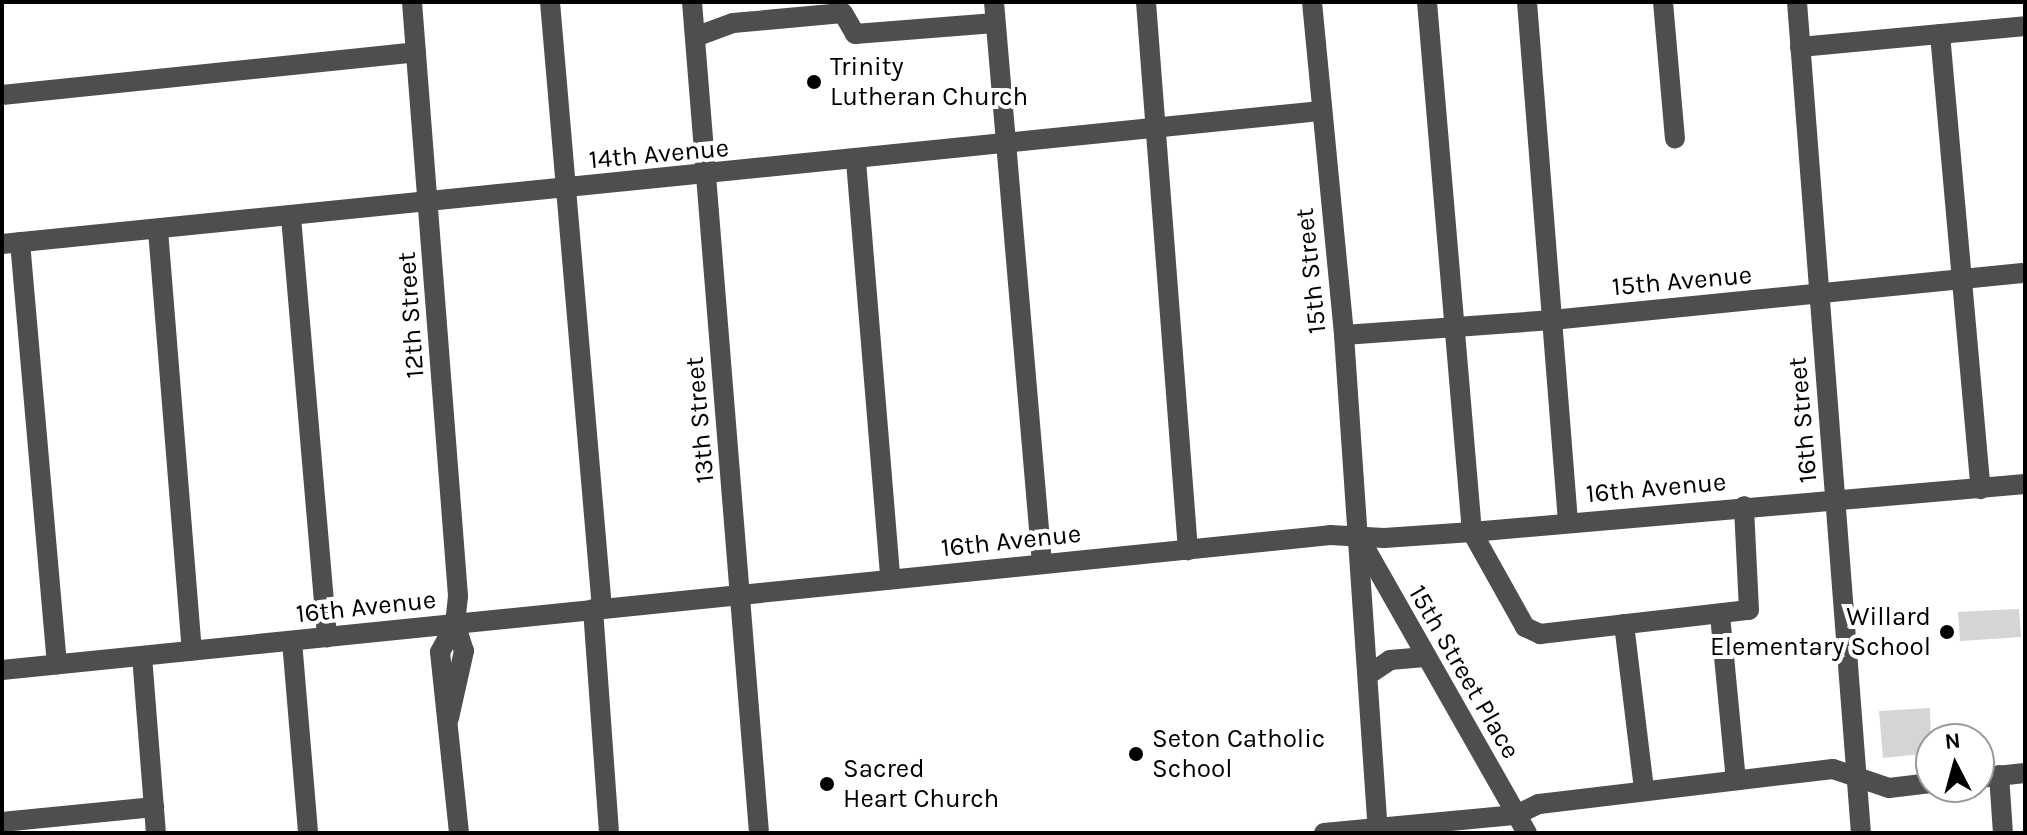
<!DOCTYPE html>
<html>
<head>
<meta charset="utf-8">
<style>
	body { margin:0 }
	#map { position:relative; width:2027px; height:835px; overflow:hidden; background:#fff; font-family:Karla,sans-serif }
	div>[style] { position:absolute }
	.green>* { inset:0; background:#d5d5d5 }
	.minor>* { height:20px; margin:-10px; padding:0 10px; transform-origin:10px; border-radius:10px; background:#4e4e4e }
	.dots>* { width:22px; height:22px; translate:-50% -50%; box-sizing:border-box; border:4px solid #fff; border-radius:50% }
	span { translate:-50% -50%; white-space:nowrap; text-align:center; line-height:1.15; -webkit-text-stroke:8px #fff; paint-order:stroke }
	.poi-label { font-size:26px; color:#000 }
	.left { translate:0 -50%; text-align:left }
	.right { translate:-100% -50%; text-align:right }
	.street-label { font-size:26px; color:#000 }
	.frame { position:absolute; inset:0; border:4px solid #000; pointer-events:none }
	.north { position:absolute; left:1915px; top:723px; width:80px; height:80px; box-sizing:border-box; background:#fff; border:2px solid #999; border-radius:50%; rotate:354deg; font-size:22px; font-weight:700; line-height:32px; text-align:center; color:#000 }
	.north::after { content:''; display:block; margin:auto; width:28px; height:36px; background:#000; clip-path:polygon(50% 0,100% 100%,50% 72%,0 100%) }
</style>
</head>
<body>
<div id="map">
	<div class="green">
		<div style="clip-path:polygon(2019px 609px,2021px 637px,1960px 641px,1958px 612px)"></div>
		<div style="clip-path:polygon(1930px 708px,1931px 753px,1883px 758px,1879px 711px)"></div>
	</div>
	<div class="minor">
		<div style="left:412px;top:2px;width:596px;rotate:85.57deg"></div>
		<div style="left:458px;top:596px;width:28px;rotate:96deg"></div>
		<div style="left:455px;top:624px;width:32px;rotate:118deg"></div>
		<div style="left:440px;top:652px;width:182px;rotate:84deg"></div>
		<div style="left:550px;top:2px;width:608px;rotate:85.1deg"></div>
		<div style="left:692px;top:2px;width:834px;rotate:85.39deg"></div>
		<div style="left:994px;top:2px;width:564px;rotate:85.12deg"></div>
		<div style="left:1146px;top:2px;width:550px;rotate:85.62deg"></div>
		<div style="left:1312px;top:2px;width:335px;rotate:84.5deg"></div>
		<div style="left:1344px;top:335px;width:499px;rotate:86.1deg"></div>
		<div style="left:1427px;top:2px;width:532px;rotate:85.15deg"></div>
		<div style="left:1472px;top:532px;width:109px;rotate:60.8deg"></div>
		<div style="left:1525px;top:627px;width:17px;rotate:25deg"></div>
		<div style="left:1540px;top:634px;width:210px;rotate:-6.6deg"></div>
		<div style="left:1749px;top:610px;width:104px;rotate:-92.8deg"></div>
		<div style="left:1527px;top:2px;width:522px;rotate:85.49deg"></div>
		<div style="left:1663px;top:2px;width:137px;rotate:85deg"></div>
		<div style="left:1797px;top:2px;width:833px;rotate:85.6deg"></div>
		<div style="left:843px;top:13px;width:24px;rotate:60deg"></div>
		<div style="left:855px;top:34px;width:140px;rotate:-4.5deg"></div>
		<div style="left:1940px;top:34px;width:457px;rotate:84.9deg"></div>
		<div style="left:695px;top:37px;width:40px;rotate:-20.2deg"></div>
		<div style="left:733px;top:23px;width:110px;rotate:-5.2deg"></div>
		<div style="left:1800px;top:47px;width:226px;rotate:-5.3deg"></div>
		<div style="left:2px;top:95px;width:416px;rotate:-5.9deg"></div>
		<div style="left:856px;top:161px;width:419px;rotate:85.3deg"></div>
		<div style="left:291px;top:217px;width:422px;rotate:85.1deg"></div>
		<div style="left:158px;top:230px;width:422px;rotate:85.4deg"></div>
		<div style="left:20px;top:242px;width:424px;rotate:85deg"></div>
		<div style="left:2px;top:244px;width:1326px;rotate:-5.76deg"></div>
		<div style="left:1344px;top:335px;width:209px;rotate:-4.1deg"></div>
		<div style="left:1552px;top:320px;width:475px;rotate:-5.7deg"></div>
		<div style="left:1360px;top:539px;width:338px;rotate:60.4deg"></div>
		<div style="left:593px;top:609px;width:225px;rotate:85.9deg"></div>
		<div style="left:1720px;top:615px;width:166px;rotate:84.5deg"></div>
		<div style="left:1624px;top:624px;width:167px;rotate:83.1deg"></div>
		<div style="left:292px;top:641px;width:193px;rotate:85.2deg"></div>
		<div style="left:142px;top:656px;width:178px;rotate:85.5deg"></div>
		<div style="left:2px;top:670px;width:1335px;rotate:-5.8deg"></div>
		<div style="left:1330px;top:535px;width:54px;rotate:3.2deg"></div>
		<div style="left:1384px;top:538px;width:88px;rotate:-3.9deg"></div>
		<div style="left:1472px;top:532px;width:555px;rotate:-4.96deg"></div>
		<div style="left:1368px;top:675px;width:27px;rotate:-34deg"></div>
		<div style="left:1390px;top:660px;width:32px;rotate:-5deg"></div>
		<div style="left:449px;top:718px;width:69px;rotate:-77.4deg"></div>
		<div style="left:464px;top:651px;width:28px;rotate:-108deg"></div>
		<div style="left:1999px;top:775px;width:58px;rotate:86.1deg"></div>
		<div style="left:1979px;top:778px;width:46px;rotate:-6.2deg"></div>
		<div style="left:2px;top:822px;width:153px;rotate:-5.6deg"></div>
		<div style="left:1324px;top:833px;width:193px;rotate:-5.4deg"></div>
		<div style="left:1516px;top:815px;width:25px;rotate:-26deg"></div>
		<div style="left:1539px;top:804px;width:296px;rotate:-6.8deg"></div>
		<div style="left:1833px;top:769px;width:59px;rotate:18.7deg"></div>
		<div style="left:1889px;top:788px;width:42px;rotate:-6.8deg"></div>
	</div>
	<div class="dots">
		<div style="left:814px;top:82px;background:#000"></div>
		<div style="left:1947px;top:632px;background:#000"></div>
		<div style="left:1136px;top:754px;background:#000"></div>
		<div style="left:827px;top:784px;background:#000"></div>
	</div>
	<div class="poi-label">
		<span class="left" style="left:830px;top:82px">Trinity<br>Lutheran Church</span>
		<span class="right" style="left:1931px;top:632px">Willard<br>Elementary School</span>
		<span class="left" style="left:1152px;top:754px">Seton Catholic<br>School</span>
		<span class="left" style="left:843px;top:784px">Sacred<br>Heart Church</span>
	</div>
	<div class="street-label">
		<span style="left:659px;top:154px;rotate:-5deg">14th Avenue</span>
		<span style="left:1311px;top:271px;rotate:-96deg">15th Street</span>
		<span style="left:1682px;top:281px;rotate:-5deg">15th Avenue</span>
		<span style="left:411px;top:315px;rotate:-94deg">12th Street</span>
		<span style="left:700px;top:420px;rotate:-95deg">13th Street</span>
		<span style="left:1803px;top:420px;rotate:-95deg">16th Street</span>
		<span style="left:1656px;top:488px;rotate:-5deg">16th Avenue</span>
		<span style="left:1011px;top:541px;rotate:-6deg">16th Avenue</span>
		<span style="left:366px;top:607px;rotate:-6deg">16th Avenue</span>
		<span style="left:1464px;top:672px;rotate:60deg">15th Street Place</span>
	</div>
	<div class="frame"></div>
	<div class="north">N</div>
</div>
</body>
</html>
